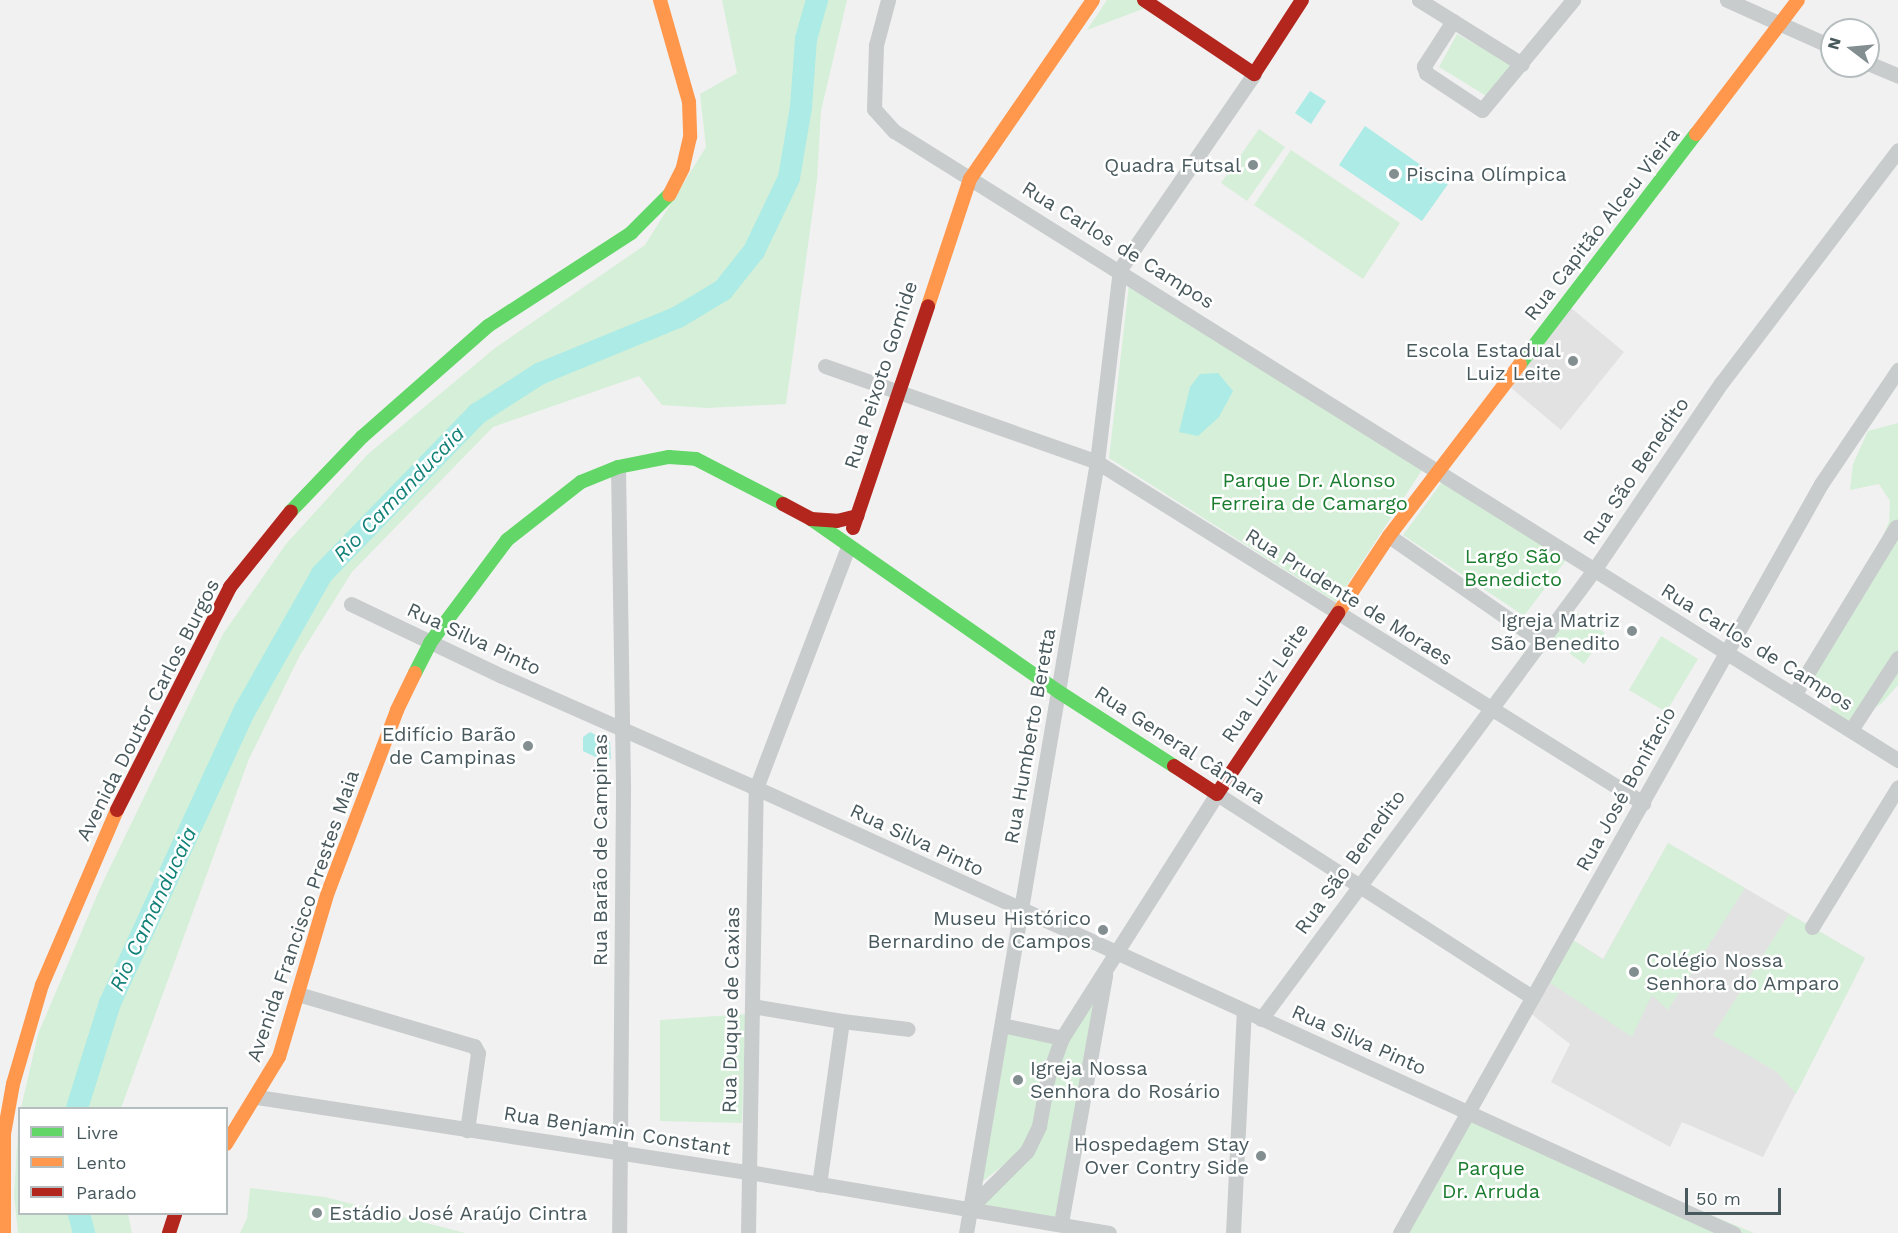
<!DOCTYPE html>
<html>
<head>
<meta charset="utf-8">
<style>
	body { margin:0 }
	#map { position:relative; width:1898px; height:1233px; overflow:hidden; background:#f1f1f1; font-family:"Work Sans",sans-serif }
	div>[style] { position:absolute }
	.education>* { inset:0; background:#e3e2e3 }
	.green>* { inset:0; background:#d6efd8 }
	.water>* { inset:0; background:#acebe6 }
	.river>* { height:22px; margin:-11px; padding:0 11px; transform-origin:11px; border-radius:11px; background:#acebe6 }
	.street>* { height:15px; margin:-7.5px; padding:0 7.5px; transform-origin:7.5px; border-radius:7.5px; background:#c8cccd }
	.fast>* { height:14px; margin:-7px; padding:0 7px; transform-origin:7px; border-radius:7px; background:#63d668 }
	.slow>* { height:14px; margin:-7px; padding:0 7px; transform-origin:7px; border-radius:7px; background:#ff974d }
	.jam>* { height:14px; margin:-7px; padding:0 7px; transform-origin:7px; border-radius:7px; background:#b3261e }
	.dots>* { width:16px; height:16px; translate:-50% -50%; box-sizing:border-box; border:3px solid #fff; border-radius:50% }
	span { translate:-50% -50%; white-space:nowrap; text-align:center; line-height:1.15; -webkit-text-stroke:5px #fff; paint-order:stroke }
	.poi-label { font-size:20px; color:#48595d }
	.right { translate:-100% -50%; text-align:right }
	.left { translate:0 -50%; text-align:left }
	.street-label { font-size:20px; color:#48595d }
	.park-label { font-size:20px; color:#1a7c2e }
	.water-label { font-size:21px; color:#118178; font-style:italic }
	.legend { position:absolute; left:18px; top:1107px; width:210px; height:108px; box-sizing:border-box; background:#fff; border:2px solid #b6bdbe; margin:0; padding:8px 10px; list-style:none; font-size:18px; color:#48595d }
	.legend li { display:flex; align-items:center; gap:12px; height:30px }
	.legend b { width:30px; border:2px solid #b6bdbe }
	.north { position:absolute; left:1820px; top:18px; width:60px; height:60px; box-sizing:border-box; background:#fff; border:2px solid #b6bdbe; border-radius:50%; rotate:286deg; font-size:16px; font-weight:700; line-height:24px; text-align:center; color:#48595d }
	.north::after { content:''; display:block; margin:auto; width:21px; height:27px; background:#838e91; clip-path:polygon(50% 0,100% 100%,50% 72%,0 100%) }
	.scale { position:absolute; left:1685px; top:1188px; width:96px; height:27px; box-sizing:border-box; border:3px solid #48595d; border-top:0; padding-left:8px; font-size:18px; line-height:21px; white-space:nowrap; color:#48595d; -webkit-text-stroke:4px #fff; paint-order:stroke }
</style>
</head>
<body>
<div id="map">
	<div class="education">
		<div style="clip-path:polygon(1570px 307px,1624px 352px,1561px 430px,1509px 386px)"></div>
		<div style="clip-path:polygon(1668px 843px,1865px 958px,1763px 1157px,1682px 1122px,1670px 1147px,1551px 1082px,1570px 1044px,1525px 1009px,1567px 936px,1603px 959px)"></div>
	</div>
	<div class="green">
		<div style="clip-path:polygon(722px 0,847px 0,821px 111px,817px 180px,786px 404px,707px 408px,662px 405px,639px 376px,493px 427px,352px 572px,300px 655px,249px 759px,121px 1108px,21px 1108px,38px 1034px,101px 886px,223px 634px,286px 544px,367px 455px,495px 348px,645px 245px,706px 147px,700px 94px,737px 73px)"></div>
		<div style="clip-path:polygon(1107px 0,1137px 0,1148px 7px,1087px 30px)"></div>
		<div style="clip-path:polygon(1457px 34px,1510px 63px,1511px 67px,1488px 97px,1439px 67px)"></div>
		<div style="clip-path:polygon(1259px 129px,1285px 147px,1247px 201px,1221px 183px)"></div>
		<div style="clip-path:polygon(1291px 150px,1400px 223px,1363px 279px,1254px 205px)"></div>
		<div style="clip-path:polygon(1129px 284px,1422px 470px,1336px 602px,1109px 458px)"></div>
		<div style="clip-path:polygon(1898px 423px,1898px 685px,1882px 703px,1849px 725px,1831px 717px,1831px 702px,1812px 690px,1812px 680px,1860px 602px,1864px 578px,1889px 522px,1890px 501px,1879px 484px,1850px 490px,1853px 464px,1868px 431px)"></div>
		<div style="clip-path:polygon(1442px 482px,1566px 560px,1524px 616px,1403px 535px)"></div>
		<div style="clip-path:polygon(1571px 609px,1605px 633px,1584px 664px,1550px 639px)"></div>
		<div style="clip-path:polygon(1661px 636px,1698px 659px,1666px 712px,1629px 690px)"></div>
		<div style="clip-path:polygon(1668px 843px,1745px 888px,1668px 1010px,1652px 995px,1632px 1037px,1543px 978px,1567px 936px,1603px 960px)"></div>
		<div style="clip-path:polygon(1789px 914px,1865px 958px,1796px 1094px,1777px 1072px,1713px 1035px)"></div>
		<div style="clip-path:polygon(1100px 983px,1059px 1219px,980px 1204px,1031px 1151px,1065px 1042px)"></div>
		<div style="clip-path:polygon(746px 1014px,742px 1123px,660px 1121px,660px 1020px)"></div>
		<div style="clip-path:polygon(1005px 1031px,1058px 1041px,1035px 1126px,1023px 1150px,978px 1185px)"></div>
		<div style="clip-path:polygon(1467px 1113px,1754px 1233px,1402px 1233px)"></div>
		<div style="clip-path:polygon(19px 1114px,20px 1214px,128px 1214px,132px 1233px,18px 1233px,14px 1195px)"></div>
		<div style="clip-path:polygon(250px 1188px,325px 1197px,465px 1233px,240px 1233px,247px 1218px)"></div>
	</div>
	<div class="water">
		<div style="clip-path:polygon(1310px 91px,1326px 101px,1311px 124px,1295px 113px)"></div>
		<div style="clip-path:polygon(1365px 126px,1448px 184px,1422px 221px,1339px 165px)"></div>
		<div style="clip-path:polygon(1218px 373px,1233px 391px,1219px 417px,1198px 436px,1179px 432px,1190px 387px,1200px 374px)"></div>
		<div style="clip-path:polygon(590px 732px,610px 742px,611px 759px,602px 760px,583px 751px,583px 737px)"></div>
	</div>
	<div class="river">
		<div style="left:77px;top:1108px;width:110px;rotate:-72.6deg"></div>
		<div style="left:110px;top:1003px;width:323px;rotate:-65.3deg"></div>
		<div style="left:245px;top:710px;width:156px;rotate:-60.5deg"></div>
		<div style="left:322px;top:574px;width:223px;rotate:-45.9deg"></div>
		<div style="left:477px;top:414px;width:74px;rotate:-32.8deg"></div>
		<div style="left:539px;top:374px;width:150px;rotate:-22.3deg"></div>
		<div style="left:678px;top:317px;width:52px;rotate:-31deg"></div>
		<div style="left:723px;top:290px;width:50px;rotate:-51.5deg"></div>
		<div style="left:754px;top:251px;width:81px;rotate:-64.4deg"></div>
		<div style="left:789px;top:178px;width:72px;rotate:-80.4deg"></div>
		<div style="left:801px;top:107px;width:68px;rotate:-85.8deg"></div>
		<div style="left:806px;top:39px;width:41px;rotate:-74.2deg"></div>
		<div style="left:79px;top:1214px;width:20px;rotate:75deg"></div>
	</div>
	<div class="street">
		<div style="left:888px;top:0;width:47px;rotate:104.9deg"></div>
		<div style="left:876px;top:45px;width:64px;rotate:91.8deg"></div>
		<div style="left:874px;top:109px;width:30px;rotate:48deg"></div>
		<div style="left:894px;top:131px;width:1185px;rotate:32.07deg"></div>
		<div style="left:1419px;top:0;width:121px;rotate:31.9deg"></div>
		<div style="left:1727px;top:0;width:115px;rotate:24.1deg"></div>
		<div style="left:1453px;top:21px;width:54px;rotate:122.8deg"></div>
		<div style="left:1424px;top:66px;width:7px;rotate:74deg"></div>
		<div style="left:1426px;top:73px;width:67px;rotate:33.5deg"></div>
		<div style="left:1482px;top:110px;width:143px;rotate:-50.4deg"></div>
		<div style="left:1868px;top:63px;width:33px;rotate:23deg"></div>
		<div style="left:825px;top:366px;width:288px;rotate:19.4deg"></div>
		<div style="left:1097px;top:462px;width:644px;rotate:31.99deg"></div>
		<div style="left:618px;top:467px;width:325px;rotate:89.1deg"></div>
		<div style="left:623px;top:792px;width:441px;rotate:90.5deg"></div>
		<div style="left:1389px;top:536px;width:183px;rotate:34.7deg"></div>
		<div style="left:351px;top:604px;width:167px;rotate:25.5deg"></div>
		<div style="left:502px;top:676px;width:278px;rotate:23.8deg"></div>
		<div style="left:756px;top:788px;width:1074px;rotate:24.49deg"></div>
		<div style="left:1794px;top:695px;width:197px;rotate:-58.7deg"></div>
		<div style="left:1851px;top:730px;width:86px;rotate:-56.9deg"></div>
		<div style="left:1812px;top:927px;width:164px;rotate:-58.4deg"></div>
		<div style="left:298px;top:994px;width:184px;rotate:16.5deg"></div>
		<div style="left:474px;top:1046px;width:8px;rotate:60deg"></div>
		<div style="left:478px;top:1053px;width:78px;rotate:98.1deg"></div>
		<div style="left:752px;top:1006px;width:91px;rotate:9.5deg"></div>
		<div style="left:842px;top:1021px;width:165px;rotate:98deg"></div>
		<div style="left:1261px;top:1019px;width:559px;rotate:-53.44deg"></div>
		<div style="left:1594px;top:570px;width:227px;rotate:-55.8deg"></div>
		<div style="left:1722px;top:382px;width:291px;rotate:-52.8deg"></div>
		<div style="left:842px;top:1021px;width:66px;rotate:6.9deg"></div>
		<div style="left:1002px;top:1025px;width:61px;rotate:12.2deg"></div>
		<div style="left:257px;top:1097px;width:498px;rotate:8.7deg"></div>
		<div style="left:749px;top:1172px;width:365px;rotate:9.6deg"></div>
		<div style="left:969px;top:1209px;width:82px;rotate:-45deg"></div>
		<div style="left:1027px;top:1151px;width:28px;rotate:-64deg"></div>
		<div style="left:1039px;top:1126px;width:51px;rotate:-79.8deg"></div>
		<div style="left:1048px;top:1076px;width:40px;rotate:-69.8deg"></div>
		<div style="left:1062px;top:1038px;width:289px;rotate:-57.6deg"></div>
		<div style="left:1217px;top:794px;width:375px;rotate:32.8deg"></div>
		<div style="left:1061px;top:1223px;width:252px;rotate:-79.9deg"></div>
		<div style="left:748px;top:1233px;width:445px;rotate:-89deg"></div>
		<div style="left:756px;top:788px;width:258px;rotate:-69.1deg"></div>
		<div style="left:966px;top:1233px;width:782px;rotate:-80.36deg"></div>
		<div style="left:1097px;top:462px;width:194px;rotate:-83.2deg"></div>
		<div style="left:1120px;top:269px;width:237px;rotate:-55.5deg"></div>
		<div style="left:1233px;top:1233px;width:222px;rotate:-87.2deg"></div>
		<div style="left:1400px;top:1233px;width:859px;rotate:-60.66deg"></div>
		<div style="left:1821px;top:484px;width:138px;rotate:-56deg"></div>
	</div>
	<div class="fast">
		<div style="left:1520px;top:364px;width:290px;rotate:-52.6deg"></div>
		<div style="left:291px;top:511px;width:103px;rotate:-46.2deg"></div>
		<div style="left:362px;top:437px;width:168px;rotate:-41.4deg"></div>
		<div style="left:488px;top:326px;width:171px;rotate:-33deg"></div>
		<div style="left:631px;top:233px;width:54px;rotate:-45deg"></div>
		<div style="left:811px;top:519px;width:302px;rotate:34.9deg"></div>
		<div style="left:1059px;top:692px;width:137px;rotate:32.8deg"></div>
		<div style="left:415px;top:673px;width:34px;rotate:-63deg"></div>
		<div style="left:430px;top:643px;width:129px;rotate:-53.2deg"></div>
		<div style="left:507px;top:540px;width:94px;rotate:-38.1deg"></div>
		<div style="left:581px;top:482px;width:40px;rotate:-22deg"></div>
		<div style="left:618px;top:467px;width:52px;rotate:-11.1deg"></div>
		<div style="left:669px;top:457px;width:27px;rotate:4deg"></div>
		<div style="left:696px;top:459px;width:98px;rotate:27.3deg"></div>
	</div>
	<div class="slow">
		<div style="left:660px;top:0;width:106px;rotate:74.1deg"></div>
		<div style="left:689px;top:102px;width:35px;rotate:88deg"></div>
		<div style="left:690px;top:137px;width:32px;rotate:103deg"></div>
		<div style="left:683px;top:168px;width:30px;rotate:117deg"></div>
		<div style="left:1696px;top:134px;width:168px;rotate:-52.7deg"></div>
		<div style="left:928px;top:306px;width:134px;rotate:-71.7deg"></div>
		<div style="left:970px;top:179px;width:217px;rotate:-55.5deg"></div>
		<div style="left:1338px;top:613px;width:92px;rotate:-56.5deg"></div>
		<div style="left:1389px;top:536px;width:216px;rotate:-52.7deg"></div>
		<div style="left:226px;top:1144px;width:102px;rotate:-58.7deg"></div>
		<div style="left:279px;top:1057px;width:172px;rotate:-73.5deg"></div>
		<div style="left:328px;top:892px;width:195px;rotate:-69.2deg"></div>
		<div style="left:397px;top:710px;width:41px;rotate:-64.1deg"></div>
		<div style="left:4px;top:1233px;width:99px;rotate:-90deg"></div>
		<div style="left:4px;top:1134px;width:51px;rotate:-79.8deg"></div>
		<div style="left:13px;top:1084px;width:103px;rotate:-73.7deg"></div>
		<div style="left:42px;top:985px;width:190px;rotate:-66.8deg"></div>
	</div>
	<div class="jam">
		<div style="left:1144px;top:0;width:133px;rotate:33.9deg"></div>
		<div style="left:1254px;top:74px;width:88px;rotate:-57deg"></div>
		<div style="left:783px;top:504px;width:32px;rotate:28deg"></div>
		<div style="left:811px;top:519px;width:26px;rotate:4deg"></div>
		<div style="left:837px;top:521px;width:21px;rotate:-14deg"></div>
		<div style="left:853px;top:528px;width:234px;rotate:-71.3deg"></div>
		<div style="left:1174px;top:766px;width:51px;rotate:33.1deg"></div>
		<div style="left:1217px;top:794px;width:218px;rotate:-56.2deg"></div>
		<div style="left:117px;top:810px;width:250px;rotate:-63.1deg"></div>
		<div style="left:230px;top:587px;width:97px;rotate:-51.2deg"></div>
		<div style="left:169px;top:1233px;width:20px;rotate:-72deg"></div>
	</div>
	<div class="dots">
		<div style="left:1253px;top:165px;background:#838e91"></div>
		<div style="left:1394px;top:174px;background:#838e91"></div>
		<div style="left:1573px;top:361px;background:#838e91"></div>
		<div style="left:1632px;top:631px;background:#838e91"></div>
		<div style="left:528px;top:746px;background:#838e91"></div>
		<div style="left:1103px;top:930px;background:#838e91"></div>
		<div style="left:1634px;top:972px;background:#838e91"></div>
		<div style="left:1018px;top:1080px;background:#838e91"></div>
		<div style="left:1261px;top:1156px;background:#838e91"></div>
		<div style="left:317px;top:1213px;background:#838e91"></div>
	</div>
	<div class="poi-label">
		<span class="right" style="left:1241px;top:165px">Quadra Futsal</span>
		<span class="left" style="left:1406px;top:174px">Piscina Olímpica</span>
		<span class="right" style="left:1561px;top:362px">Escola Estadual<br>Luiz Leite</span>
		<span class="right" style="left:1620px;top:632px">Igreja Matriz<br>São Benedito</span>
		<span class="right" style="left:516px;top:746px">Edifício Barão<br>de Campinas</span>
		<span class="right" style="left:1091px;top:930px">Museu Histórico<br>Bernardino de Campos</span>
		<span class="left" style="left:1646px;top:972px">Colégio Nossa<br>Senhora do Amparo</span>
		<span class="left" style="left:1030px;top:1080px">Igreja Nossa<br>Senhora do Rosário</span>
		<span class="right" style="left:1249px;top:1156px">Hospedagem Stay<br>Over Contry Side</span>
		<span class="left" style="left:329px;top:1213px">Estádio José Araújo Cintra</span>
	</div>
	<div class="street-label">
		<span style="left:1602px;top:224px;rotate:-52deg">Rua Capitão Alceu Vieira</span>
		<span style="left:1118px;top:245px;rotate:32deg">Rua Carlos de Campos</span>
		<span style="left:881px;top:375px;rotate:-72deg">Rua Peixoto Gomide</span>
		<span style="left:1636px;top:471px;rotate:-56deg">Rua São Benedito</span>
		<span style="left:1349px;top:597px;rotate:32deg">Rua Prudente de Moraes</span>
		<span style="left:474px;top:639px;rotate:25deg">Rua Silva Pinto</span>
		<span style="left:1757px;top:647px;rotate:32deg">Rua Carlos de Campos</span>
		<span style="left:1265px;top:683px;rotate:-56deg">Rua Luiz Leite</span>
		<span style="left:148px;top:710px;rotate:-63deg">Avenida Doutor Carlos Burgos</span>
		<span style="left:1030px;top:736px;rotate:-80deg">Rua Humberto Beretta</span>
		<span style="left:1180px;top:745px;rotate:33deg">Rua General Câmara</span>
		<span style="left:1626px;top:789px;rotate:-61deg">Rua José Bonifacio</span>
		<span style="left:917px;top:840px;rotate:25deg">Rua Silva Pinto</span>
		<span style="left:600px;top:850px;rotate:-90deg">Rua Barão de Campinas</span>
		<span style="left:1350px;top:862px;rotate:-54deg">Rua São Benedito</span>
		<span style="left:303px;top:916px;rotate:-71deg">Avenida Francisco Prestes Maia</span>
		<span style="left:731px;top:1010px;rotate:-89deg">Rua Duque de Caxias</span>
		<span style="left:1359px;top:1040px;rotate:24deg">Rua Silva Pinto</span>
		<span style="left:617px;top:1131px;rotate:9deg">Rua Benjamin Constant</span>
	</div>
	<div class="park-label">
		<span style="left:1309px;top:492px">Parque Dr. Alonso<br>Ferreira de Camargo</span>
		<span style="left:1513px;top:568px">Largo São<br>Benedicto</span>
		<span style="left:1491px;top:1180px">Parque<br>Dr. Arruda</span>
	</div>
	<div class="water-label">
		<span style="left:399px;top:494px;rotate:-46deg">Rio Camanducaia</span>
		<span style="left:153px;top:909px;rotate:-65deg">Rio Camanducaia</span>
	</div>
	<ul class="legend">
	<li><b style="height:8px;background:#63d668"></b>Livre</li>
	<li><b style="height:8px;background:#ff974d"></b>Lento</li>
	<li><b style="height:8px;background:#b3261e"></b>Parado</li>
	</ul>
	<div class="north">N</div>
	<div class="scale">50 m</div>
</div>
</body>
</html>
